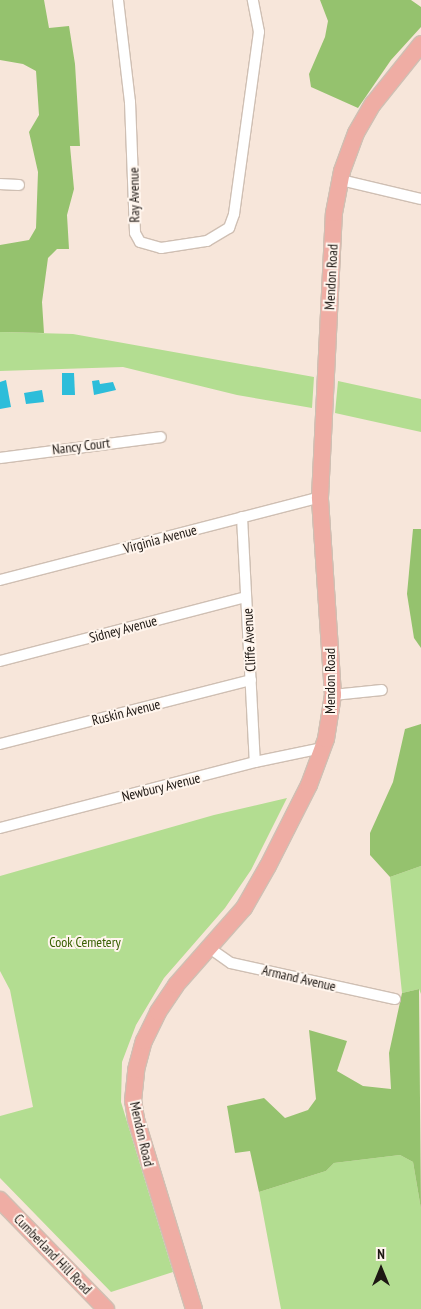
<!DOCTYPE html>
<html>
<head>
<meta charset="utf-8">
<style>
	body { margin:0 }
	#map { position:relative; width:421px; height:1309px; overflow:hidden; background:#f7e6da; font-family:"PT Sans Narrow",sans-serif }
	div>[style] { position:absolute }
	.green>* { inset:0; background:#b3dd91 }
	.forest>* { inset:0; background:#95c26e }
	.water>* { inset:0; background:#2dbdda }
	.roads { filter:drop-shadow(1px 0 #cfbfb3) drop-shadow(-1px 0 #cfbfb3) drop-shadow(0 1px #cfbfb3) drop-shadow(0 -1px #cfbfb3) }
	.minor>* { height:10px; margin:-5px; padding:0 5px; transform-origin:5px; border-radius:5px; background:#fff }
	.primary>* { height:16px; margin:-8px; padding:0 8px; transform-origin:8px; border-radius:8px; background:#efada4 }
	span { translate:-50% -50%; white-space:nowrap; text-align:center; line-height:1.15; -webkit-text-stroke:4px #fff5ed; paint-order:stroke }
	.street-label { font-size:14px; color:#1d1713 }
	.park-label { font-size:14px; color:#3a6103 }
	.north { position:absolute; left:356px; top:1244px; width:50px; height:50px; -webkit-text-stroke:4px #fff5ed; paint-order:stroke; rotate:0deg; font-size:14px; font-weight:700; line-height:20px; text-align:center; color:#1d1713 }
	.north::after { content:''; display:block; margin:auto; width:18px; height:22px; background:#1d1713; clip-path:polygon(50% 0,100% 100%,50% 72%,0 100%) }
</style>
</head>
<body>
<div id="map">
	<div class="green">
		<div style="clip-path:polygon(0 332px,73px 334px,314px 377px,312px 408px,237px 395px,123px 367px,0 371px)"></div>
		<div style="clip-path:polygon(338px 381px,421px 399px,421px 432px,335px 413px)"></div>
		<div style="clip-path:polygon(287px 798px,251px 870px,225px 908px,164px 978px,136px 1025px,122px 1062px,121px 1102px,173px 1272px,111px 1292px,0 1178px,0 1116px,33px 1107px,10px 990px,0 971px,0 876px,214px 815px)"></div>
		<div style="clip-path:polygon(421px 866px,421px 994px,419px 989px,402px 993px,390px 877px)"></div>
		<div style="clip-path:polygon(400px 1155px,413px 1162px,421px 1209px,421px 1309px,281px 1309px,259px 1192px,326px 1171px,334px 1163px)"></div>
	</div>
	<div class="forest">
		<div style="clip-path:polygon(0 0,44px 0,49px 28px,69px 26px,75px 64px,80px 146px,70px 146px,74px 189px,67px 215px,69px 249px,57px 249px,48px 258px,42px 302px,44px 333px,0 332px,0 245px,29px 240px,36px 228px,38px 172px,29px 132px,39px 115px,36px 71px,23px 64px,0 60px)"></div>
		<div style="clip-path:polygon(320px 0,411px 0,421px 7px,421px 27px,391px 60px,358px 108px,311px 87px,309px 74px,325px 37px,328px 21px)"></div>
		<div style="clip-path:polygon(413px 529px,421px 529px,421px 648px,414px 638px,407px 594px)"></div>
		<div style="clip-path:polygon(421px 724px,421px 866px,390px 877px,370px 855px,370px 833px,393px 782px,405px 729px)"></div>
		<div style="clip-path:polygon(419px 989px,421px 1209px,413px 1162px,400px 1155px,334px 1163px,326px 1171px,259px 1192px,250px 1151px,235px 1153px,227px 1106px,264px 1098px,285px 1118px,308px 1110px,316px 1099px,309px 1030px,347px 1041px,337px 1071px,363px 1086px,391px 1089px,389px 1053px,402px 993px)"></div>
	</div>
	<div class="water">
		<div style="clip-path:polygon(62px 373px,74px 373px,75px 395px,62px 395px)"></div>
		<div style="clip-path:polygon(6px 380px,11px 407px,0 409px,0 382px)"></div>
		<div style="clip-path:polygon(99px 380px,100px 384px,113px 382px,116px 390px,94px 395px,92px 381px)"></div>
		<div style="clip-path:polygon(42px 390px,44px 402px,26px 404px,24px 393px)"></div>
	</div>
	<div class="roads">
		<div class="minor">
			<div style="left:118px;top:0;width:103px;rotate:83.3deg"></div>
			<div style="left:130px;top:102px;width:131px;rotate:87.8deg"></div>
			<div style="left:135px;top:233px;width:10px;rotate:61deg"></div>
			<div style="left:140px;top:242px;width:22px;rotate:16deg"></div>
			<div style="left:161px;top:248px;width:47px;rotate:-8.7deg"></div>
			<div style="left:207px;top:241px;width:26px;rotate:-31deg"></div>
			<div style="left:229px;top:228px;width:15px;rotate:-70deg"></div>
			<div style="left:234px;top:214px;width:184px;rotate:-82.2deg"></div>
			<div style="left:259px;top:32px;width:33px;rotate:-101deg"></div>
			<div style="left:341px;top:180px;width:82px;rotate:13.4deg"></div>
			<div style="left:0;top:184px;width:19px;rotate:3deg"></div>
			<div style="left:0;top:458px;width:162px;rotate:-7.4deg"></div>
			<div style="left:242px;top:517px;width:245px;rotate:87deg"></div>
			<div style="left:0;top:580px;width:331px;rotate:-14.5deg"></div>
			<div style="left:0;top:661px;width:254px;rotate:-14.6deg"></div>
			<div style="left:333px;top:695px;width:49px;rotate:-5.8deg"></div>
			<div style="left:0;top:744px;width:259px;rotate:-14.3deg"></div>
			<div style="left:0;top:828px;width:263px;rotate:-14.5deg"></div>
			<div style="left:255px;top:762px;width:68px;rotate:-11.8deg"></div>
			<div style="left:208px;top:947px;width:28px;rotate:35deg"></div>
			<div style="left:231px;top:963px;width:168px;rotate:12.4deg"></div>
		</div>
		<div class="primary">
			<div style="left:0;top:1200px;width:152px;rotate:45.8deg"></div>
			<div style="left:194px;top:1309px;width:199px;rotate:-107deg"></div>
			<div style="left:136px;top:1119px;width:18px;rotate:-99deg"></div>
			<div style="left:133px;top:1101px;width:31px;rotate:-84deg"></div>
			<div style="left:136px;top:1070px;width:30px;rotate:-75deg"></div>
			<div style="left:144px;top:1041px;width:32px;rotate:-64deg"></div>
			<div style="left:158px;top:1012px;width:32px;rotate:-56deg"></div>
			<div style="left:176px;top:985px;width:103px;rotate:-48.6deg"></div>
			<div style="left:244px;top:908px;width:48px;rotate:-60.3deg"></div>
			<div style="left:268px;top:866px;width:91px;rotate:-63.2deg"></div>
			<div style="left:309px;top:785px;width:49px;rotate:-69.7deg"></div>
			<div style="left:326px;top:739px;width:45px;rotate:-81deg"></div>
			<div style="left:333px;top:695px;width:198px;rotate:-93.8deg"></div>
			<div style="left:320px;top:497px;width:284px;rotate:-87.2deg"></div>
			<div style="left:334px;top:213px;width:43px;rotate:-79.2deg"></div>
			<div style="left:342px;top:171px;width:40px;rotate:-69.8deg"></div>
			<div style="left:356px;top:133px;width:34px;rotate:-60deg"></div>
			<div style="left:373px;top:104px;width:77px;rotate:-51.3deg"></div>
		</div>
	</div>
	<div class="street-label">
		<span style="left:134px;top:195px;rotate:-91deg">Ray Avenue</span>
		<span style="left:331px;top:277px;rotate:-87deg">Mendon Road</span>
		<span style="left:81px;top:446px;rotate:-7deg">Nancy Court</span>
		<span style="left:160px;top:539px;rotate:-15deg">Virginia Avenue</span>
		<span style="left:123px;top:629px;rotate:-15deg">Sidney Avenue</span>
		<span style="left:249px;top:640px;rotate:-93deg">Cliffe Avenue</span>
		<span style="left:330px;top:681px;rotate:-90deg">Mendon Road</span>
		<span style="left:126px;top:712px;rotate:-14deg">Ruskin Avenue</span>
		<span style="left:161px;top:787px;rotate:-14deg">Newbury Avenue</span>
		<span style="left:299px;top:978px;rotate:13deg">Armand Avenue</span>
		<span style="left:142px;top:1134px;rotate:77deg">Mendon Road</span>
		<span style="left:53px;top:1254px;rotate:46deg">Cumberland Hill Road</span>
	</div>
	<div class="park-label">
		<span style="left:85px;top:942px">Cook Cemetery</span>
	</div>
	<div class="north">N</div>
</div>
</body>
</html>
